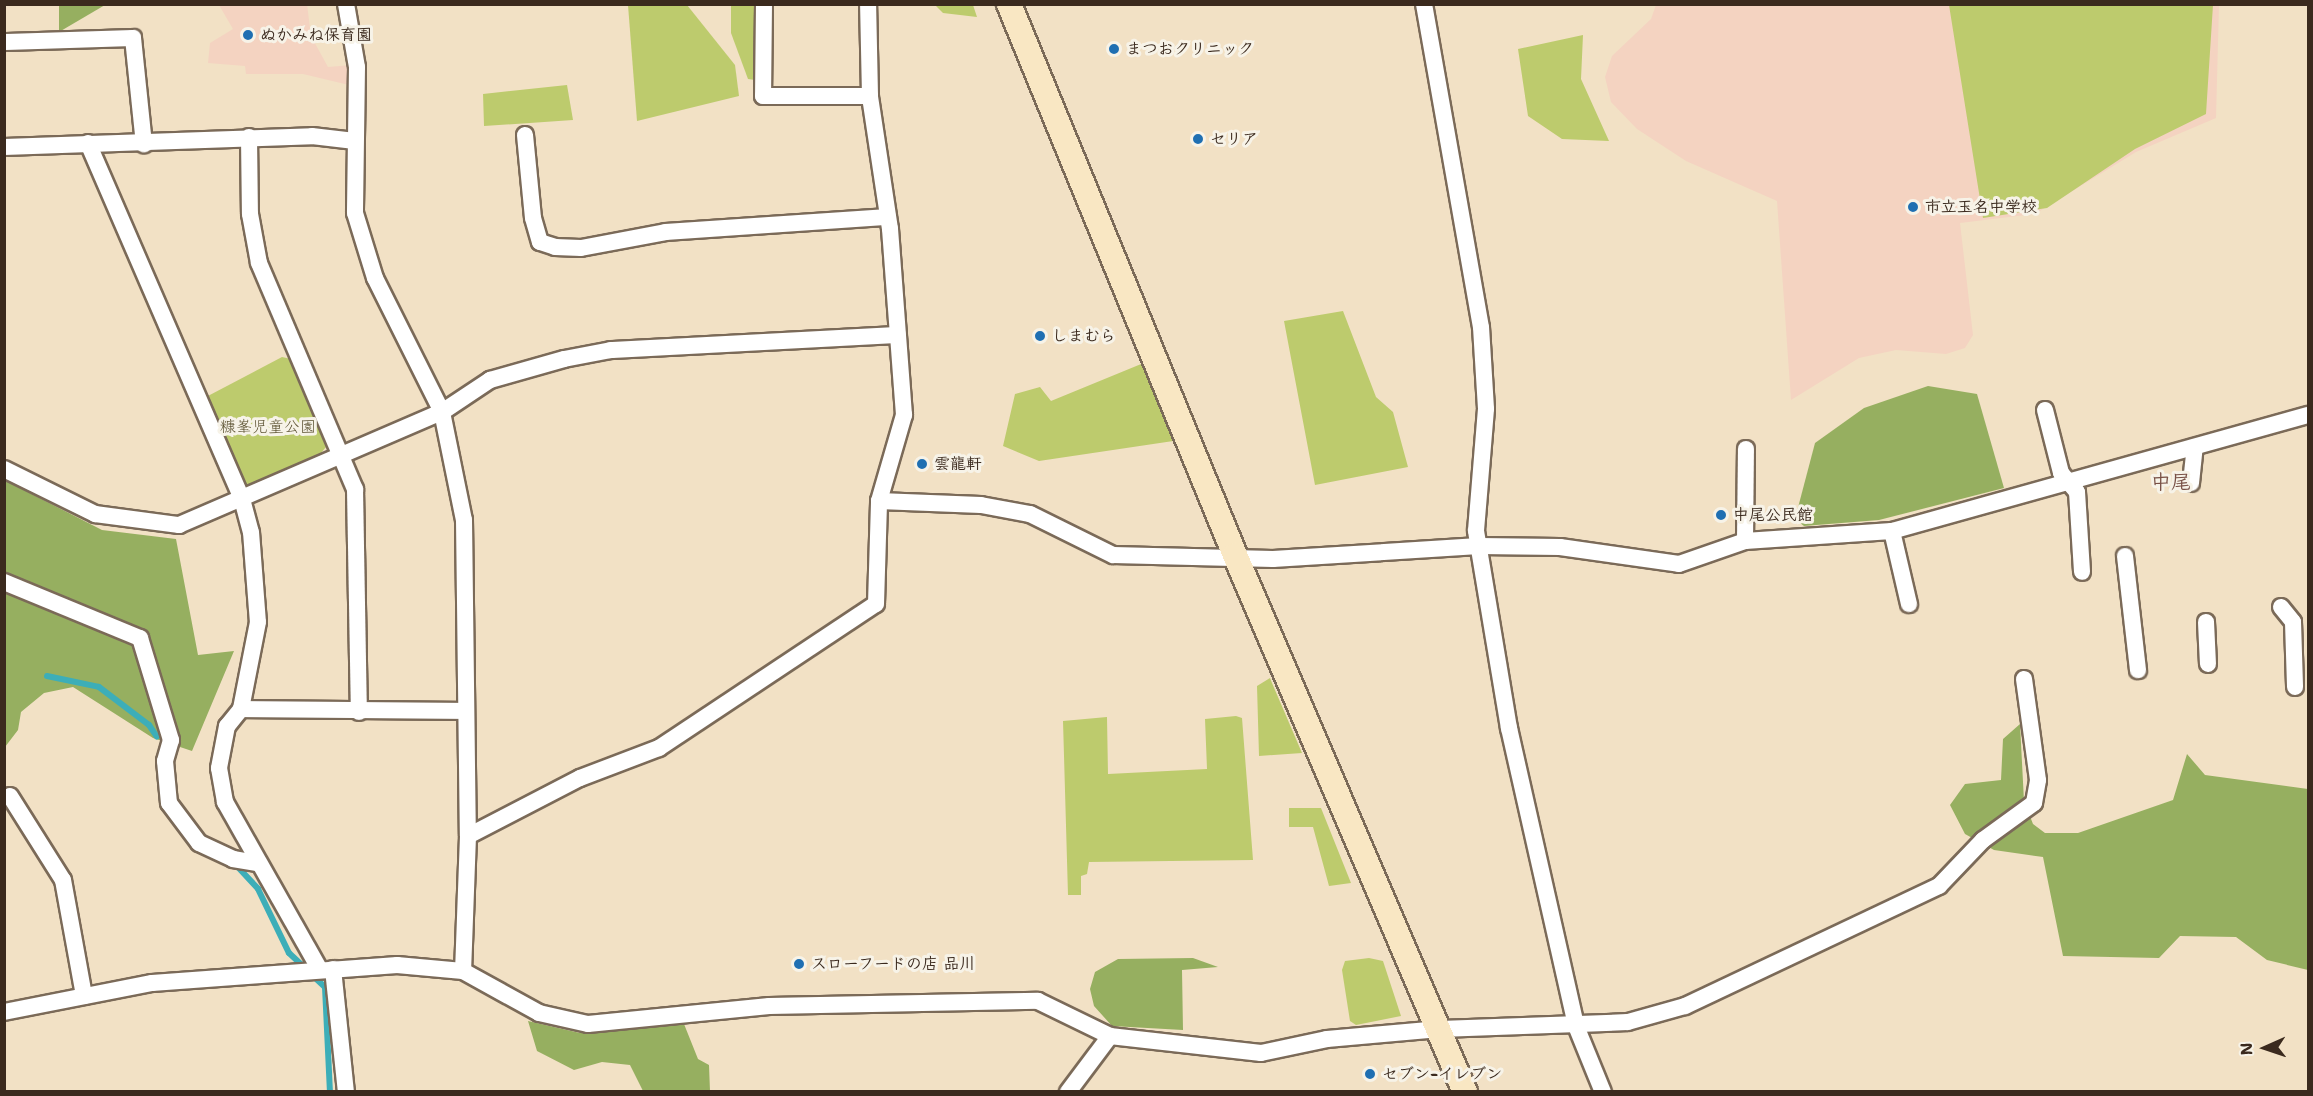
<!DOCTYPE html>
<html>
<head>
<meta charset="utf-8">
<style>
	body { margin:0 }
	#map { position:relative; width:2313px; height:1096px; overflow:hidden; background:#f2e1c5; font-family:"Shantell Sans","Klee One",sans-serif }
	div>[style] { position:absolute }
	.built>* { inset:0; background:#f4d3c1 }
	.green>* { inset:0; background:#bdcb6d }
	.forest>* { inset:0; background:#96af60 }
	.stream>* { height:6px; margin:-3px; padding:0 3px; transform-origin:3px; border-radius:3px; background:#3daeb8 }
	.roads { filter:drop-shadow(2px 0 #7b6a58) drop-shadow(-2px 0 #7b6a58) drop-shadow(0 2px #7b6a58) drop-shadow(0 -2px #7b6a58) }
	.street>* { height:16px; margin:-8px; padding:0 8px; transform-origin:8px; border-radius:8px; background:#fff }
	.secondary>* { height:24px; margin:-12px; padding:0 12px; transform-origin:12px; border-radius:12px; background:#f9e7c3 }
	.dots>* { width:16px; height:16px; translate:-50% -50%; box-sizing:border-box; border:3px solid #f7f3e8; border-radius:50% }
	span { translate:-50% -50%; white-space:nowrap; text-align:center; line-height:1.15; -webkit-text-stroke:6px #f7f3e8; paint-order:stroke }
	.poi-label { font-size:16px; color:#3b2a1e; font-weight:700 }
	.left { translate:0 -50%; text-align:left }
	.park-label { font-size:16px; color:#5c5232 }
	.quarter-label { font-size:20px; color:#785045; font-weight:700 }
	.frame { position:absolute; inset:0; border:6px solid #3b2a1e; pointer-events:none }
	.north { position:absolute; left:2235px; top:1018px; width:60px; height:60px; -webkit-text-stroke:4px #f7f3e8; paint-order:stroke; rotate:267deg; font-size:16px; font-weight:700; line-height:24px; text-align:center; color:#3b2a1e }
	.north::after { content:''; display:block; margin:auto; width:21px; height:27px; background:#3b2a1e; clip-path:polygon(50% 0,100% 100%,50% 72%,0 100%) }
</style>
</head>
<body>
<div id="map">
	<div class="built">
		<div style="clip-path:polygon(307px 4px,311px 36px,328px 67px,352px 65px,349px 85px,303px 74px,246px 74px,245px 66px,208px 63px,210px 43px,233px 29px,219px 5px)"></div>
		<div style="clip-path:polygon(1656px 5px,2219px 5px,2216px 118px,2136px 152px,2035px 214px,1960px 223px,1973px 335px,1965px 348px,1946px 354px,1896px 350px,1859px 358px,1791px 400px,1777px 201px,1686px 161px,1637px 129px,1611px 102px,1605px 77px,1612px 56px,1651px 19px)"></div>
	</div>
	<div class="green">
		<div style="clip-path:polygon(628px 5px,687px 5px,735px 65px,739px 96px,637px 121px)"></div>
		<div style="clip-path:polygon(731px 5px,757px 5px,755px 80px,748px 79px,731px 33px)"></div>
		<div style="clip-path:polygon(935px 5px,973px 5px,977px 17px,943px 13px)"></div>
		<div style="clip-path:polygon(1949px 5px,2213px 5px,2206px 114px,2135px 149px,2047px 208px,1983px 218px)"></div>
		<div style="clip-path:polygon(1583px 35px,1581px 79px,1609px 141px,1562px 139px,1528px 116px,1518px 49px)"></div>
		<div style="clip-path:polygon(567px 85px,573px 120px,484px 126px,483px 94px)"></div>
		<div style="clip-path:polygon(1343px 311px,1376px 397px,1393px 412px,1408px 467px,1315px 485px,1284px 321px)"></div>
		<div style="clip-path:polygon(282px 357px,291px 359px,326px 447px,316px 459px,245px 491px,206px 397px)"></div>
		<div style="clip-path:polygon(1146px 362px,1180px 440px,1039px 461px,1003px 446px,1015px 394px,1040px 387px,1051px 401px)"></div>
		<div style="clip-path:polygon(1270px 678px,1272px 683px,1302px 753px,1259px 756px,1257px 686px)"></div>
		<div style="clip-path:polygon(1236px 716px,1242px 718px,1253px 860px,1089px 862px,1087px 874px,1081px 876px,1081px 895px,1068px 895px,1063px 721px,1107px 717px,1108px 774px,1207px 769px,1205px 719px)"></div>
		<div style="clip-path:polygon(1289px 808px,1321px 808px,1351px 883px,1329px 886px,1313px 827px,1289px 827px)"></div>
		<div style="clip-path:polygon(1369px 958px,1383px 961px,1401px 1016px,1356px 1025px,1350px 1021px,1342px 970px,1345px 961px)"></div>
	</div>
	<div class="forest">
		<div style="clip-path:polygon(59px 5px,59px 4px,105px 5px,59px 32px)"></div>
		<div style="clip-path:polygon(1928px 386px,1977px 394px,2004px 488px,1879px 520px,1804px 526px,1795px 519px,1815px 443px,1864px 408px)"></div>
		<div style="clip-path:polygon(4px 480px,102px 530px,176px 539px,198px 655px,234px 651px,192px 751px,153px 738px,73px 687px,44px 693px,21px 712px,18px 730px,5px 747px)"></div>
		<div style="clip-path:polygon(2020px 724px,2024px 801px,2033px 824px,2045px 833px,2078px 833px,2173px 800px,2187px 754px,2205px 775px,2308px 789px,2308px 970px,2267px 960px,2236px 937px,2180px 936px,2159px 958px,2063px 956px,2043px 857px,1994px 850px,1965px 834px,1950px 805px,1965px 784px,2001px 780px,2003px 739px)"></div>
		<div style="clip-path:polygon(1193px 958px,1218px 967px,1182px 970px,1183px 1030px,1112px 1026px,1094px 1006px,1090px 989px,1095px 972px,1118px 959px)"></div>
		<div style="clip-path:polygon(528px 1021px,580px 1033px,684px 1024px,698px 1059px,709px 1065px,710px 1091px,643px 1091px,630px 1065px,602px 1062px,574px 1070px,537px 1051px)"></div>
	</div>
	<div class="stream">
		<div style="left:47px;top:676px;width:53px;rotate:11.9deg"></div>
		<div style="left:99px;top:687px;width:63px;rotate:37.2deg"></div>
		<div style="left:149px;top:725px;width:14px;rotate:56deg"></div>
		<div style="left:235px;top:864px;width:34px;rotate:47deg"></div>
		<div style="left:258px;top:889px;width:71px;rotate:64.2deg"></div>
		<div style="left:289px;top:953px;width:22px;rotate:43deg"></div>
		<div style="left:312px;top:975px;width:18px;rotate:43deg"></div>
		<div style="left:325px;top:987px;width:105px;rotate:87.3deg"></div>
	</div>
	<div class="roads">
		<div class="street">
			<div style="left:346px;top:4px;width:64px;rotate:80.1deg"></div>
			<div style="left:357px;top:67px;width:146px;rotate:90.8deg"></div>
			<div style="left:355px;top:213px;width:68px;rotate:72.9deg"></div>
			<div style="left:375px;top:278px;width:150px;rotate:63.4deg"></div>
			<div style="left:442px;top:412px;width:110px;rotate:78.5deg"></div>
			<div style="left:464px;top:520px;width:316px;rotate:89.3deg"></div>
			<div style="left:468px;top:836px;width:135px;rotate:92.1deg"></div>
			<div style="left:764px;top:4px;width:92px;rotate:90.6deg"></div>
			<div style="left:763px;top:96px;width:107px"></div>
			<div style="left:1424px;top:4px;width:328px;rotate:80deg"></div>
			<div style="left:1481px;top:327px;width:82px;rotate:86.5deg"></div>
			<div style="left:1486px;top:409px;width:122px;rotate:94.7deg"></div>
			<div style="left:1476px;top:531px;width:200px;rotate:80.5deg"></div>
			<div style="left:1509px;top:728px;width:305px;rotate:77.3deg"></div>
			<div style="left:1576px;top:1026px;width:71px;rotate:67.8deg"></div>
			<div style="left:4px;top:42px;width:129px;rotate:-1.8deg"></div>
			<div style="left:133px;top:38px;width:107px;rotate:84.1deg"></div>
			<div style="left:525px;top:135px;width:83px;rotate:84.5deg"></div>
			<div style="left:533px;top:218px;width:25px;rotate:74deg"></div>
			<div style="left:540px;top:242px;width:16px;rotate:18deg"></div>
			<div style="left:555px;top:247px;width:26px;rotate:2deg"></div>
			<div style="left:581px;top:248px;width:86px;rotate:-10.7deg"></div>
			<div style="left:666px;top:232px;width:222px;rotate:-3.9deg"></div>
			<div style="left:249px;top:137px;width:77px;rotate:89.3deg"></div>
			<div style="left:250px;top:214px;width:50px;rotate:79.6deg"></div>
			<div style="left:259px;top:263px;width:246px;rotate:67deg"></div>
			<div style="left:355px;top:489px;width:223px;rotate:89deg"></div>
			<div style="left:88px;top:143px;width:388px;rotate:66.6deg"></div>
			<div style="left:242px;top:499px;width:34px;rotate:75deg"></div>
			<div style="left:251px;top:532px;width:90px;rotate:85.6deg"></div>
			<div style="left:258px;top:622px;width:89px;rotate:101.1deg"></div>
			<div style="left:241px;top:709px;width:22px;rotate:129deg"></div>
			<div style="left:227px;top:726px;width:43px;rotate:100.8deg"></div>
			<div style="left:219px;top:768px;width:35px;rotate:80deg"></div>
			<div style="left:225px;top:802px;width:191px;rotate:60.5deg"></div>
			<div style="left:4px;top:147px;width:308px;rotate:-2deg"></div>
			<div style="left:312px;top:136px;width:43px;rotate:6.6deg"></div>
			<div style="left:2045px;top:410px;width:65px;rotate:75.7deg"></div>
			<div style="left:2061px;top:473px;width:25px;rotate:50deg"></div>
			<div style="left:2077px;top:492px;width:80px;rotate:86.4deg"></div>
			<div style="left:4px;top:469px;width:102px;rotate:26.3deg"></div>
			<div style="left:95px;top:514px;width:85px;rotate:7.5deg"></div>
			<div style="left:179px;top:525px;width:286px;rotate:-23.3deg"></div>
			<div style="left:442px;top:412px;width:58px;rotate:-33.7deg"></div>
			<div style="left:490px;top:380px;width:77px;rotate:-15.8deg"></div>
			<div style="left:564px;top:359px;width:48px;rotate:-10.8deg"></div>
			<div style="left:611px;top:350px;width:287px;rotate:-3deg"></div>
			<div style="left:2191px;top:483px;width:36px;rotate:-84deg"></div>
			<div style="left:879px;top:501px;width:102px;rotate:2.2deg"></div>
			<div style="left:981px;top:505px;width:50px;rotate:10.4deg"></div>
			<div style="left:1030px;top:514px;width:93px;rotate:26.3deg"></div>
			<div style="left:1113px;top:555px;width:160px;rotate:1.4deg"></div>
			<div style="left:1273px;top:559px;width:206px;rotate:-3.6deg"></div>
			<div style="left:1479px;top:546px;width:81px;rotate:0.7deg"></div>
			<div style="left:1560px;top:547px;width:120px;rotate:8.1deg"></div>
			<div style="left:1679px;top:564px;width:70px;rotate:-19.2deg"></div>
			<div style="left:1745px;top:541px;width:147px;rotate:-3.9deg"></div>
			<div style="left:1892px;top:531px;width:432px;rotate:-15.6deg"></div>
			<div style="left:1892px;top:531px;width:75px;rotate:76.9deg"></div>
			<div style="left:1745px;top:541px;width:92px;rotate:-89.4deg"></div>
			<div style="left:2125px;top:556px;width:115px;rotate:83.5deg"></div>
			<div style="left:4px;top:582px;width:147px;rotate:22.4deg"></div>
			<div style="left:140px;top:638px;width:107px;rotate:73.1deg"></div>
			<div style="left:171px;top:740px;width:22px;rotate:106deg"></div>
			<div style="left:165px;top:761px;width:42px;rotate:84.6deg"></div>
			<div style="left:169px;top:803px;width:50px;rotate:53.1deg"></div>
			<div style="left:199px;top:843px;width:38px;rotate:25deg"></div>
			<div style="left:233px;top:859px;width:23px;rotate:10deg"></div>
			<div style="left:2281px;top:607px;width:19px;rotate:51deg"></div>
			<div style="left:2293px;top:622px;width:65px;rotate:88.2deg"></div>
			<div style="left:2206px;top:622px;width:42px;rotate:87.3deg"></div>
			<div style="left:241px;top:709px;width:224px;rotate:0.5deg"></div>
			<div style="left:10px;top:796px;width:99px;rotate:57.8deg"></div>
			<div style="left:63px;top:880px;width:118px;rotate:79.7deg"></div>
			<div style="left:468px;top:836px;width:126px;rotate:-27.4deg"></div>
			<div style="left:580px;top:778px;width:85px;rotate:-20.8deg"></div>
			<div style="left:659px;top:748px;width:260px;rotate:-33.6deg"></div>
			<div style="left:876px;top:604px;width:103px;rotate:-88.3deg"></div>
			<div style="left:879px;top:501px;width:90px;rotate:-73.8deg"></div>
			<div style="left:904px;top:415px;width:187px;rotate:-94.3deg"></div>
			<div style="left:890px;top:229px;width:134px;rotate:-98.6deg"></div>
			<div style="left:870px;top:96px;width:92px;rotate:-91.2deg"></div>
			<div style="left:333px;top:969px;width:124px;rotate:84deg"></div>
			<div style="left:4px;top:1012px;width:151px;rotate:-11.1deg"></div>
			<div style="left:152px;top:983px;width:246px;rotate:-4.2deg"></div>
			<div style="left:397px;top:965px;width:66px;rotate:5.2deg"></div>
			<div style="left:463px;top:971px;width:87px;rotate:28.9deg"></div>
			<div style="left:539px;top:1013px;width:50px;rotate:12.7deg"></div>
			<div style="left:588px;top:1024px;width:182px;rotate:-5.7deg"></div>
			<div style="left:769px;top:1006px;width:269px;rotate:-1.1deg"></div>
			<div style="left:1038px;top:1001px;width:80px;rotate:25.9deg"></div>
			<div style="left:1110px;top:1036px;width:152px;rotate:6.4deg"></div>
			<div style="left:1261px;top:1053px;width:67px;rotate:-12deg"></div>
			<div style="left:1327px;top:1039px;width:113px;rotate:-5.1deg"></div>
			<div style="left:1440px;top:1029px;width:188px;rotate:-2.1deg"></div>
			<div style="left:1628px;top:1022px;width:59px;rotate:-15.7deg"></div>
			<div style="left:1685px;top:1006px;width:281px;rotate:-25.3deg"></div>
			<div style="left:1939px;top:886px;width:64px;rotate:-46.3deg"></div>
			<div style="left:1983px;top:840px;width:63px;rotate:-36deg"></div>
			<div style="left:2034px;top:803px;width:23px;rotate:-80deg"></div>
			<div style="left:2038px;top:780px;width:102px;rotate:-97.9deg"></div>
			<div style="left:1068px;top:1092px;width:70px;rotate:-53.1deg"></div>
		</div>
		<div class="secondary">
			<div style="left:1009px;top:4px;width:596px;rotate:67.7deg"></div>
			<div style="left:1235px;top:555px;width:584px;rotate:66.81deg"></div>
		</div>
	</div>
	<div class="dots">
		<div style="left:248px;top:35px;background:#1f6fb2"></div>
		<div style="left:1114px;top:49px;background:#1f6fb2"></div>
		<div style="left:1198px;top:139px;background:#1f6fb2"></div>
		<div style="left:1913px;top:207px;background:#1f6fb2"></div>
		<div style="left:1040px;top:336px;background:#1f6fb2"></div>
		<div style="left:922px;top:464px;background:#1f6fb2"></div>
		<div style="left:1721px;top:515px;background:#1f6fb2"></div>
		<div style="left:799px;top:964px;background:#1f6fb2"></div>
		<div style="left:1370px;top:1074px;background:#1f6fb2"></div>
	</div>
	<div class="poi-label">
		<span class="left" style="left:260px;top:35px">ぬかみね保育園</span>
		<span class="left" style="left:1126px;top:49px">まつおクリニック</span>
		<span class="left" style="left:1210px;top:139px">セリア</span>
		<span class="left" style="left:1925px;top:207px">市立玉名中学校</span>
		<span class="left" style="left:1052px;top:336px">しまむら</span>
		<span class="left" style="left:934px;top:464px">雲龍軒</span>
		<span class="left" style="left:1733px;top:515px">中尾公民館</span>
		<span class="left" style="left:811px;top:964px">スローフードの店 品川</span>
		<span class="left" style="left:1382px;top:1074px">セブン-イレブン</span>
	</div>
	<div class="park-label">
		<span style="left:268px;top:427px">糠峯児童公園</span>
	</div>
	<div class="quarter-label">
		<span style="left:2171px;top:482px">中尾</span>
	</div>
	<div class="frame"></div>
	<div class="north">N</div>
</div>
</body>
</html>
